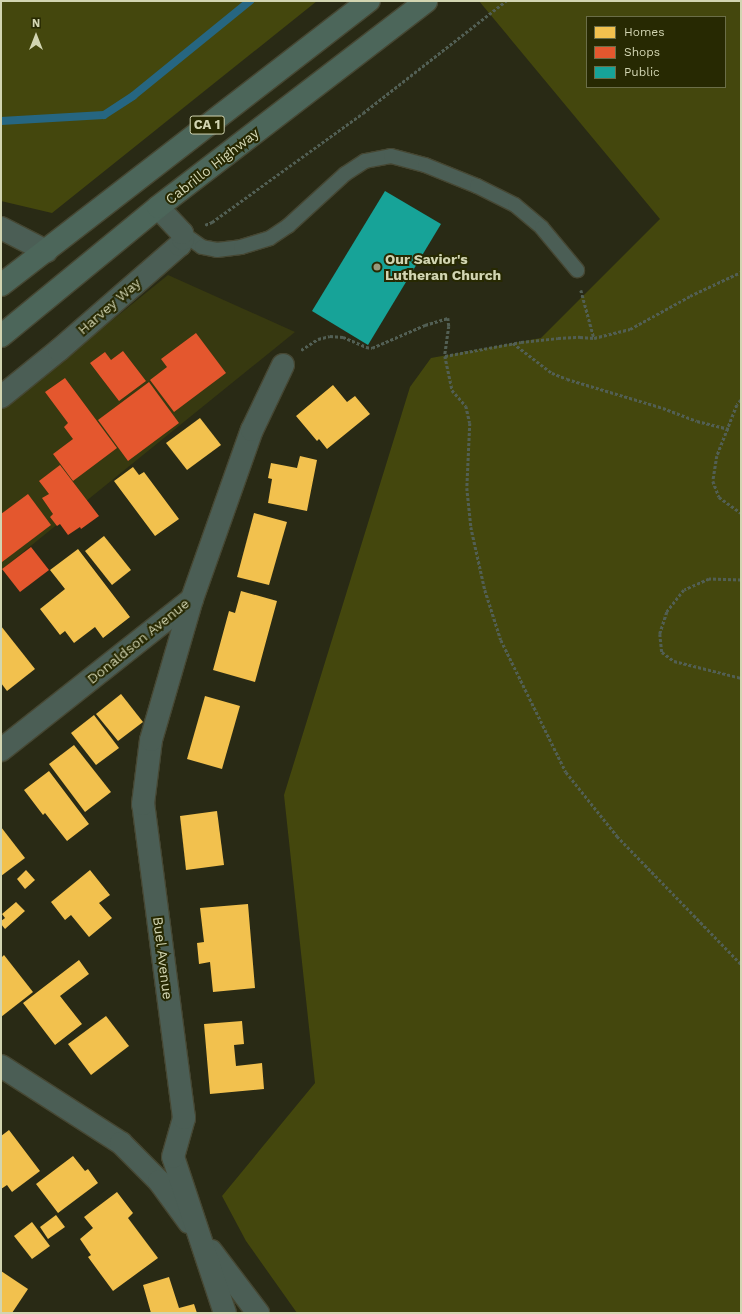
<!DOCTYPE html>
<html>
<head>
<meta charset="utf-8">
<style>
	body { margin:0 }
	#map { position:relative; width:742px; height:1314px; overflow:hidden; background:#292a15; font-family:"Work Sans",sans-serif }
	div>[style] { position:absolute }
	.built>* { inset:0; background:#373910 }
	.green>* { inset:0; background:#44470d }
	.homes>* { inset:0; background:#f2c14e }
	.shops>* { inset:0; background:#e4572e }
	.public>* { inset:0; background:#17a398 }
	.stream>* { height:8px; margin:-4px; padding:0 4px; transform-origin:4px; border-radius:4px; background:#266681 }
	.path>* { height:2.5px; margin-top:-1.25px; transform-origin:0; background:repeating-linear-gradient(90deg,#525f54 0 3px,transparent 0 5px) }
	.roads { filter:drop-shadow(1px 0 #464733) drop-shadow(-1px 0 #464733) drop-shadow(0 1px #464733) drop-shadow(0 -1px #464733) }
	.service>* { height:14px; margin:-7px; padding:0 7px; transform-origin:7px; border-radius:7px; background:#4b5e55 }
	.minor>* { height:22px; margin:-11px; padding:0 11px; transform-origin:11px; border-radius:11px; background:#4b5e55 }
	.trunk>* { height:22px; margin:-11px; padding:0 11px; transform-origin:11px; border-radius:11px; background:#4c665a }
	.dots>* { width:11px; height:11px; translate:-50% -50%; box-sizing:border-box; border:2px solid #272902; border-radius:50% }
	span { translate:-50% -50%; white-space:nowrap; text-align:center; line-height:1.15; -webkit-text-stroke:4px #272902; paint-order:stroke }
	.shield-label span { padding:1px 3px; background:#272902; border:1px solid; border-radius:3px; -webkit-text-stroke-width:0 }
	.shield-label { font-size:13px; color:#d2d5b2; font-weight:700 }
	.street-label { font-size:14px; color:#d2d5b2 }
	.poi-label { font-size:14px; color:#d2d5b2; font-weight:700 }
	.left { translate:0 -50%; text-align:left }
	.frame { position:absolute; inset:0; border:2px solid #d2d5b2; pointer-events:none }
	.legend { position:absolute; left:586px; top:16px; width:140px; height:72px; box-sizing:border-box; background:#272902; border:1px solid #6b6e48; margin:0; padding:5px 7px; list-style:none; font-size:12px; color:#d2d5b2 }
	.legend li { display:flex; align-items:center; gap:8px; height:20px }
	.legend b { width:20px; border:1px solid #6b6e48 }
	.north { position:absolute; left:16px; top:16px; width:40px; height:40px; -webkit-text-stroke:3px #272902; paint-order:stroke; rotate:0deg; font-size:11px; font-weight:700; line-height:16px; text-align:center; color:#d2d5b2 }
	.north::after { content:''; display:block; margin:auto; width:14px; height:18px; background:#d2d5b2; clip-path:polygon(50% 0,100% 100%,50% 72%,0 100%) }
</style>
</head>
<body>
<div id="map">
	<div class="built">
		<div style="clip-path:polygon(168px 275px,295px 332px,1px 570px,1px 410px)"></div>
	</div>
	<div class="green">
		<div style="clip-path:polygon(1px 1px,317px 1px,52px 213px,1px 201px)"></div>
		<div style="clip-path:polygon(evenodd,479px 1px,741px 1px,741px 1313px,297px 1313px,246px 1241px,222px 1196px,315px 1083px,284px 795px,410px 387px,431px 358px,541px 338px,660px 219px,479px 1px,587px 17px,725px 17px,725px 87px,587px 87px,587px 17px)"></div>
	</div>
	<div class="homes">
		<div style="clip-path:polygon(333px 385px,347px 402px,355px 396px,370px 414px,327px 449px,319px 439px,317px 441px,296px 416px)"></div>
		<div style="clip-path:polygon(200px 418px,221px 445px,187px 470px,166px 443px)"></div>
		<div style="clip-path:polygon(300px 456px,317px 460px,307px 511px,268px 503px,272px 479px,268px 478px,271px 463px,297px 468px)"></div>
		<div style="clip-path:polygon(133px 467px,139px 475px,144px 472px,179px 519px,155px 536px,114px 481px)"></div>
		<div style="clip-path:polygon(254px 513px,287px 522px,269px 585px,237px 577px)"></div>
		<div style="clip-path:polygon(104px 536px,131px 570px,112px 585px,85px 551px)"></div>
		<div style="clip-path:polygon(78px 549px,130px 617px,103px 638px,95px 627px,74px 643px,65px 631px,60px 635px,40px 609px,65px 589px,50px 570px)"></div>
		<div style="clip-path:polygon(241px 591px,277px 601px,255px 682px,213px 670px,229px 611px,235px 613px)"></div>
		<div style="clip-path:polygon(1px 626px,35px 669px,7px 691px,1px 683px)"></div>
		<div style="clip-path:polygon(121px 694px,143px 722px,118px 741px,96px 714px)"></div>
		<div style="clip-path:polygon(205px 696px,240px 706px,222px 769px,187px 759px)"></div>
		<div style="clip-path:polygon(94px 715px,119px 748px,96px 765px,71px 733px)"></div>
		<div style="clip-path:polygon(74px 745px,111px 792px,85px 812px,49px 764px)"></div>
		<div style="clip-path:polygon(49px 771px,89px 824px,67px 841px,45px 813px,43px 815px,24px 790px)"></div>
		<div style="clip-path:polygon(217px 811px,224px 865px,186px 870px,180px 816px)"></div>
		<div style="clip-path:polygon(1px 827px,25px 858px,1px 876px)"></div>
		<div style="clip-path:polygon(26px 870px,35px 880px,25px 889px,17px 879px)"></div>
		<div style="clip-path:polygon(90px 870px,110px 895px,99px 903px,112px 918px,89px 937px,71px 915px,65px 920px,51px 902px)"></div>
		<div style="clip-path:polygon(16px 902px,25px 911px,5px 929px,1px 924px,1px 921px,5px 918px,2px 914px)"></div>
		<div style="clip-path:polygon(248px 904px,255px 988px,213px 992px,210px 962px,199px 964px,197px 943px,204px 942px,200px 908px)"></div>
		<div style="clip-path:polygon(4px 955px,33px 992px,1px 1017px,1px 958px)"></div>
		<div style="clip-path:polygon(79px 960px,89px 974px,60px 996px,82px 1024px,55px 1045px,23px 1003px)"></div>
		<div style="clip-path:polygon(106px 1016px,129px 1046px,91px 1075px,68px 1044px)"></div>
		<div style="clip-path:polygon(242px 1021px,244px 1044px,234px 1045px,236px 1066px,262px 1063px,264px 1089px,210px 1094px,204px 1024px)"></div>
		<div style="clip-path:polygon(9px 1130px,40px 1171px,12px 1192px,7px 1185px,1px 1189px,1px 1136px)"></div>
		<div style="clip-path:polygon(73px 1156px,85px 1171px,88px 1169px,98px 1183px,58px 1213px,36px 1184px)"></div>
		<div style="clip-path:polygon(117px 1192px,133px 1213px,128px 1218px,158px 1258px,113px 1291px,88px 1257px,91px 1255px,80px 1239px,93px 1228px,84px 1217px)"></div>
		<div style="clip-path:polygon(56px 1215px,65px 1227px,48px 1239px,40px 1227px)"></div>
		<div style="clip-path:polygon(32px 1222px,50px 1246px,32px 1259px,14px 1236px)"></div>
		<div style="clip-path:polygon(1px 1271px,28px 1289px,12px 1313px,1px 1313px)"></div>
		<div style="clip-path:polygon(169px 1277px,179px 1308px,194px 1304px,197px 1313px,151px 1313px,143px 1285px)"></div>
	</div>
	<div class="shops">
		<div style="clip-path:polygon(196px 333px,226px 373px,174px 412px,150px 380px,167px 367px,161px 359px)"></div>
		<div style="clip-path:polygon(123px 351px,146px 381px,119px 401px,90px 363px,105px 352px,111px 360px)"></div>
		<div style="clip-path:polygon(65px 378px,117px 448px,73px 481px,53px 454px,73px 439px,64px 427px,68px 423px,45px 392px)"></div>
		<div style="clip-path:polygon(149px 382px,179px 423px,128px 461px,98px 420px)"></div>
		<div style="clip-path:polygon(60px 465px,99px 516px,81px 529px,80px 527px,68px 535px,60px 524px,57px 526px,50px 517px,53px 514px,42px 498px,49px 494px,39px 481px)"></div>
		<div style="clip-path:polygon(28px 494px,51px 525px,2px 562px,1px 514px)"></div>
		<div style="clip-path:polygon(31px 547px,49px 570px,20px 592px,2px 569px)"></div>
	</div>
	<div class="public">
		<div style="clip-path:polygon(385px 191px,441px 224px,368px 345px,312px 311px)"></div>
	</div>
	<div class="stream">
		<div style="left:1px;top:121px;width:103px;rotate:-3.3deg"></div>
		<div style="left:104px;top:115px;width:35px;rotate:-33deg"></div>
		<div style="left:133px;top:96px;width:151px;rotate:-39.1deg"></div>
	</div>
	<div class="path">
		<div style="left:205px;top:225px;width:8px;rotate:-23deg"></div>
		<div style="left:212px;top:222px;width:186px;rotate:-35.8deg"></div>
		<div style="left:363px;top:113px;width:182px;rotate:-38.1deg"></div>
		<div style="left:581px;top:290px;width:50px;rotate:74.8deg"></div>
		<div style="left:594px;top:338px;width:37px;rotate:-14deg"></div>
		<div style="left:630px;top:329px;width:68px;rotate:-28.8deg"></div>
		<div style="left:690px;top:296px;width:56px;rotate:-25.2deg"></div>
		<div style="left:513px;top:343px;width:49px;rotate:37.6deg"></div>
		<div style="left:552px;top:373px;width:16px;rotate:22deg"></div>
		<div style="left:567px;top:379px;width:100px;rotate:16.8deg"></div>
		<div style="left:663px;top:408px;width:36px;rotate:21deg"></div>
		<div style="left:697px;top:421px;width:33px;rotate:14deg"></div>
		<div style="left:301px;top:350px;width:20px;rotate:-33deg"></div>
		<div style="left:318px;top:339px;width:12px;rotate:-14deg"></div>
		<div style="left:330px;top:336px;width:13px;rotate:4deg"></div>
		<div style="left:343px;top:337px;width:25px;rotate:23deg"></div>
		<div style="left:366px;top:347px;width:6px;rotate:9deg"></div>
		<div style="left:372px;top:348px;width:58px;rotate:-23.5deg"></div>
		<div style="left:425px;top:325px;width:24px;rotate:-17deg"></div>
		<div style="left:448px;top:318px;width:8px;rotate:83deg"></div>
		<div style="left:449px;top:326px;width:30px;rotate:98deg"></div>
		<div style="left:445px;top:356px;width:35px;rotate:78deg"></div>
		<div style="left:452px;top:390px;width:21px;rotate:49deg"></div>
		<div style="left:466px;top:406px;width:17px;rotate:77deg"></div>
		<div style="left:470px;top:423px;width:65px;rotate:92.6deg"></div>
		<div style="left:467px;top:488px;width:39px;rotate:84deg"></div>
		<div style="left:471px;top:527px;width:65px;rotate:77.5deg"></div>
		<div style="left:485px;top:590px;width:52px;rotate:72.3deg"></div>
		<div style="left:501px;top:640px;width:147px;rotate:63.8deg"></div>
		<div style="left:566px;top:772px;width:82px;rotate:51.4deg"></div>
		<div style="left:617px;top:836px;width:178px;rotate:45.9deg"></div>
		<div style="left:445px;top:356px;width:77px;rotate:-10.4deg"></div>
		<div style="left:521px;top:342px;width:37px;rotate:-6deg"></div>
		<div style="left:558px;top:338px;width:22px;rotate:-3deg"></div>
		<div style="left:580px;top:337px;width:14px;rotate:4deg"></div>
		<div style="left:741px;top:400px;width:6px;rotate:129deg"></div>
		<div style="left:737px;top:405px;width:55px;rotate:111.4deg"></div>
		<div style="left:717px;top:456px;width:25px;rotate:99deg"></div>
		<div style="left:713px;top:481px;width:17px;rotate:69deg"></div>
		<div style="left:719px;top:497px;width:27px;rotate:36deg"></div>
		<div style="left:741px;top:580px;width:32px;rotate:-178deg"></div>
		<div style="left:709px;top:579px;width:27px;rotate:156deg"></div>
		<div style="left:684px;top:590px;width:28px;rotate:128deg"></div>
		<div style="left:667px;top:612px;width:23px;rotate:108deg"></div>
		<div style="left:660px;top:634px;width:18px;rotate:84deg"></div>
		<div style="left:662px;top:652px;width:15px;rotate:37deg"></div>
		<div style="left:674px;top:661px;width:69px;rotate:14.2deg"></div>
	</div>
	<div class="roads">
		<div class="service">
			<div style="left:182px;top:233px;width:24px;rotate:35deg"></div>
			<div style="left:202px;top:247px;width:15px;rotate:11deg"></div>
			<div style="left:217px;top:250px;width:24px;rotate:-7deg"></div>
			<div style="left:241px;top:247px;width:30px;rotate:-17deg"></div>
			<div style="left:270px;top:238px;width:22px;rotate:-34deg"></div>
			<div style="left:288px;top:226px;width:77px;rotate:-42.4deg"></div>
			<div style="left:345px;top:174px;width:24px;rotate:-33deg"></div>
			<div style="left:365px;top:161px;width:26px;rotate:-11deg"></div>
			<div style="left:391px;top:156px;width:35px;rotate:15deg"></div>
			<div style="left:425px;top:165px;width:56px;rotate:22deg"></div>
			<div style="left:477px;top:186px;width:42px;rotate:26.6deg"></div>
			<div style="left:515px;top:205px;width:35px;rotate:40deg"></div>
			<div style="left:542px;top:228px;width:55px;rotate:50.2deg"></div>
		</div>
		<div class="minor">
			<div style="left:1px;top:228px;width:51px;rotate:27.1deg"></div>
			<div style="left:1px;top:397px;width:75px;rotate:-39deg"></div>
			<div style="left:59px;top:350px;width:160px;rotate:-41deg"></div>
			<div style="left:180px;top:245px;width:7px;rotate:-63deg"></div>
			<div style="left:183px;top:239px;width:6px;rotate:-99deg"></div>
			<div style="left:182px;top:233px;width:35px;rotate:-133deg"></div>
			<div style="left:1px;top:750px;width:243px;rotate:-38.3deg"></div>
			<div style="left:1px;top:1066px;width:143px;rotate:32.7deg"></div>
			<div style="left:121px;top:1143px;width:54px;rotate:45deg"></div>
			<div style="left:159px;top:1181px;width:51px;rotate:53.8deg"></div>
			<div style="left:211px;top:1251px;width:78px;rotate:52.8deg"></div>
			<div style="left:225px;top:1313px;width:164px;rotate:-108.4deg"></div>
			<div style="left:173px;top:1157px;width:41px;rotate:-74.2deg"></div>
			<div style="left:184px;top:1118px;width:317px;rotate:-97.4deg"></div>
			<div style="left:143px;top:804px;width:64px;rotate:-82.9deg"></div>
			<div style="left:151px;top:740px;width:147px;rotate:-73.8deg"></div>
			<div style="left:192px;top:599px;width:179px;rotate:-70.5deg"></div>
			<div style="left:252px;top:430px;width:72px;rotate:-64.5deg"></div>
		</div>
		<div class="trunk">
			<div style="left:1px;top:285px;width:465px;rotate:-37.7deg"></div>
			<div style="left:1px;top:336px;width:203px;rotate:-39.4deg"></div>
			<div style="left:158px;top:207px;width:338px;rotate:-37.5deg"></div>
		</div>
	</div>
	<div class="dots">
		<div style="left:377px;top:267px;background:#97997b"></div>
	</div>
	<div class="shield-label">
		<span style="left:207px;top:125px">CA 1</span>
	</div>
	<div class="street-label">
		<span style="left:212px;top:166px;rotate:-38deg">Cabrillo Highway</span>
		<span style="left:109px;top:306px;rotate:-41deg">Harvey Way</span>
		<span style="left:138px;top:641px;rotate:-39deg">Donaldson Avenue</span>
		<span style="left:163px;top:958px;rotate:83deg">Buel Avenue</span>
	</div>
	<div class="poi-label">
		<span class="left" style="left:385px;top:267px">Our Savior's<br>Lutheran Church</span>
	</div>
	<div class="frame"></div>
	<ul class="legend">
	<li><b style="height:11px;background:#f2c14e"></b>Homes</li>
	<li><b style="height:11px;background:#e4572e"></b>Shops</li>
	<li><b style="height:11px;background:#17a398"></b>Public</li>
	</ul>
	<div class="north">N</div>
</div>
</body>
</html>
